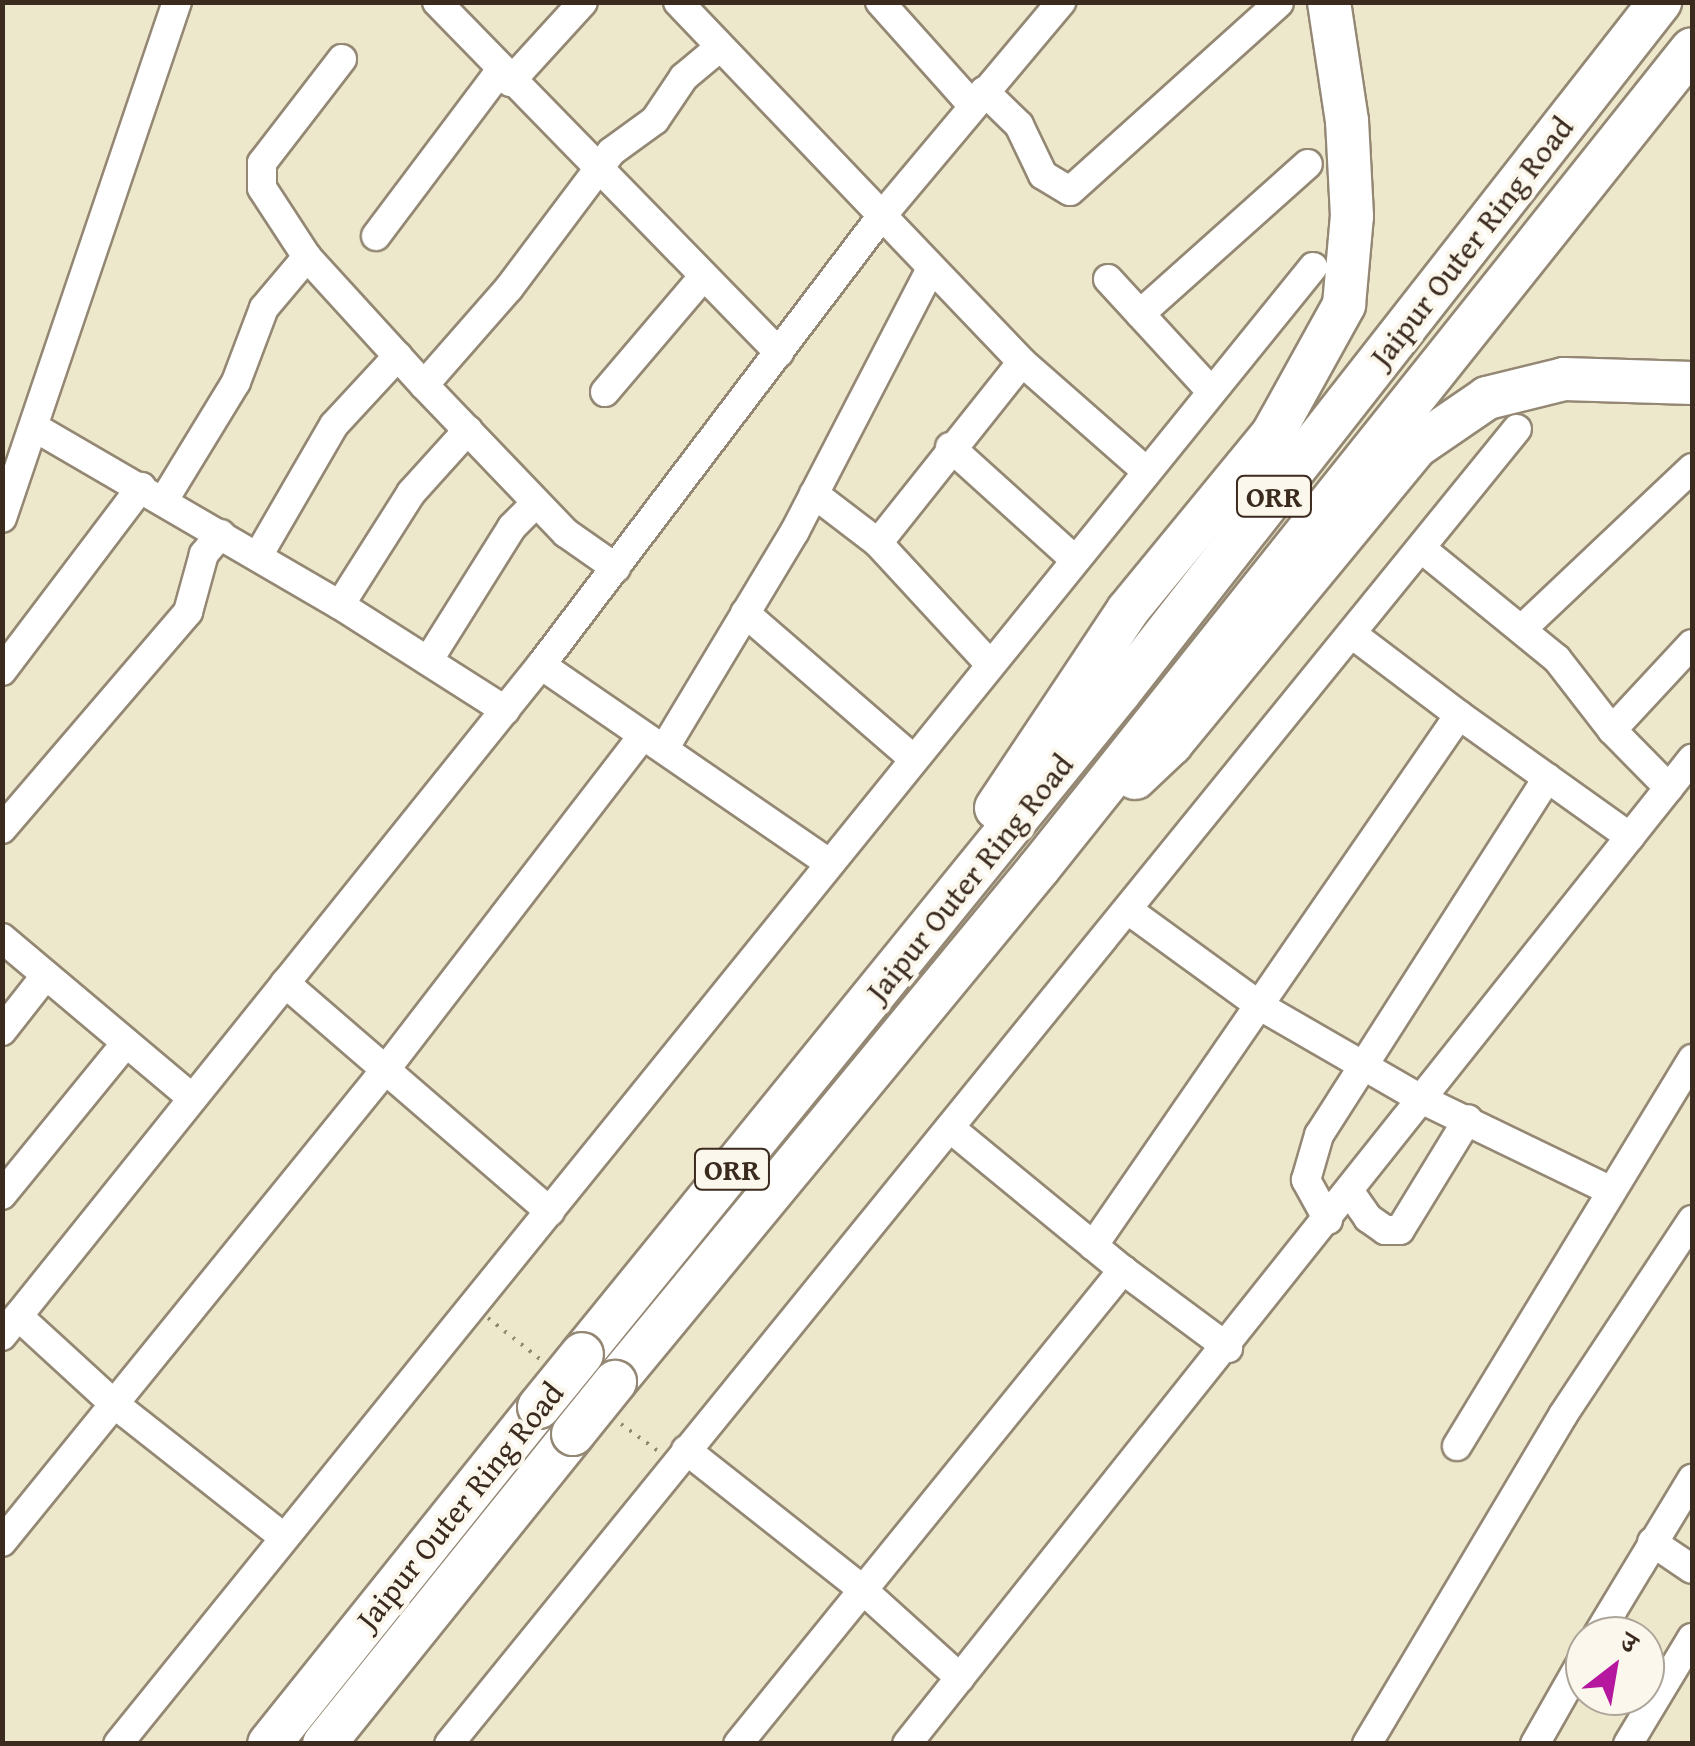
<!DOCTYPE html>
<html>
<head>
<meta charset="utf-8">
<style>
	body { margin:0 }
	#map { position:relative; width:1695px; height:1746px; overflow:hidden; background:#ede7cb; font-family:"Gentium Book Plus","Noto Serif Devanagari",serif }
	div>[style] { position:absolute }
	.path>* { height:4px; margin-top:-2px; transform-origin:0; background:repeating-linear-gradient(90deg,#948874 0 2.5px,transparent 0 10.5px) }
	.roads { filter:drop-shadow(2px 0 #948874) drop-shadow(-2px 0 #948874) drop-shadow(0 2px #948874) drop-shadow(0 -2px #948874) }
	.minor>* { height:28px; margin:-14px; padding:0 14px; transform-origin:14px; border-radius:14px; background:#fff }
	.highway>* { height:42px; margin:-21px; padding:0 21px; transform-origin:21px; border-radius:21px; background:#fff }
	.bridges { filter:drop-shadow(2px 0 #948874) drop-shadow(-2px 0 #948874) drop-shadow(0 2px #948874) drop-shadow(0 -2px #948874) }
	.highway-bridge>* { height:42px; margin:-21px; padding:0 21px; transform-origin:21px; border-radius:21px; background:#fff }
	span { translate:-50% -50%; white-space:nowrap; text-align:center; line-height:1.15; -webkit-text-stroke:8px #fbf7ec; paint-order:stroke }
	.shield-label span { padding:2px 8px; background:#fbf7ec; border:2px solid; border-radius:8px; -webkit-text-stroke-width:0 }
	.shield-label { font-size:30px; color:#3b2a1e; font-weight:700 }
	.street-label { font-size:32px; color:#3b2a1e }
	.frame { position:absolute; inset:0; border:5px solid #3b2a1e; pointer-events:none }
	.north { position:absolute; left:1565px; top:1616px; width:100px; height:100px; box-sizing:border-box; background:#fbf7ec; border:2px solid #aea59a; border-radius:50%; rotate:31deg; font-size:28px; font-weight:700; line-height:40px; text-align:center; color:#3b2a1e }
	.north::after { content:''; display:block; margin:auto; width:35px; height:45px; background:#b5179e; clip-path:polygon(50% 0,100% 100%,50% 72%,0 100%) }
</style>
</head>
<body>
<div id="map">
	<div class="path">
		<div style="left:488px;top:1318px;width:66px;rotate:38.3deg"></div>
		<div style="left:621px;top:1424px;width:46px;rotate:36.1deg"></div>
	</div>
	<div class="roads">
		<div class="minor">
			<div style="left:437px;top:2px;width:490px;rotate:45.7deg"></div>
			<div style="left:678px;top:2px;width:498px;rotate:46.3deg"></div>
			<div style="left:1022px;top:362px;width:164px;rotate:41.3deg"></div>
			<div style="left:880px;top:2px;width:138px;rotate:48.2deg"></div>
			<div style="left:342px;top:59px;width:131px;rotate:127.6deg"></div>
			<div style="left:262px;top:163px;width:25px;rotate:90deg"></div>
			<div style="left:262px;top:188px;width:82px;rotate:56.9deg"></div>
			<div style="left:307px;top:257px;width:173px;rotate:47.6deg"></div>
			<div style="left:424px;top:385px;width:205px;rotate:46.2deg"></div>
			<div style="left:566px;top:533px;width:61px;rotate:35deg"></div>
			<div style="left:510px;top:82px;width:108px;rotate:-47.6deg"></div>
			<div style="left:984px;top:91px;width:49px;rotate:44.2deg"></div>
			<div style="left:1019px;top:125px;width:55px;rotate:64.4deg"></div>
			<div style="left:1043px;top:175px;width:31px;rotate:31deg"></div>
			<div style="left:1070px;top:191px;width:281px;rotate:-42deg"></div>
			<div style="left:376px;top:236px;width:206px;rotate:-53.1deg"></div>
			<div style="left:1108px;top:279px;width:151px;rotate:47.4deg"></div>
			<div style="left:1140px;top:314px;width:225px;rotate:-41.8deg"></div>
			<div style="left:424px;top:385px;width:129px;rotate:-48.8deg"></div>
			<div style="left:509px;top:288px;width:170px;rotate:-53.1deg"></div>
			<div style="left:611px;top:152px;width:54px;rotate:-36deg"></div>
			<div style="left:655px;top:120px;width:52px;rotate:-56deg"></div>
			<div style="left:684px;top:77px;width:47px;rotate:-39.8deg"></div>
			<div style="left:605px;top:392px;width:150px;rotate:-49.6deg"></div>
			<div style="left:34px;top:427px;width:354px;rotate:30.2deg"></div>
			<div style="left:340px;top:605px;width:196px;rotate:32.5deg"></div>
			<div style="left:950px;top:447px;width:166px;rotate:42.1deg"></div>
			<div style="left:814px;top:494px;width:81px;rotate:37.4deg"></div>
			<div style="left:878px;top:543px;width:162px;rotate:47.3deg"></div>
			<div style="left:164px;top:500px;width:138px;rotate:-58.6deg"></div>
			<div style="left:236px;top:382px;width:79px;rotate:-69.3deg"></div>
			<div style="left:264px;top:308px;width:67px;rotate:-49.9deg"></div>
			<div style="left:2px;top:518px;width:545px;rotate:-71.27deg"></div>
			<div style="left:878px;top:543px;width:231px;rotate:-51.5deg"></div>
			<div style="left:1422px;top:549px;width:174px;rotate:39.2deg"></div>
			<div style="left:1557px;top:659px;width:90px;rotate:52.2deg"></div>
			<div style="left:258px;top:556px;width:151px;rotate:-59.9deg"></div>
			<div style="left:334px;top:425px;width:94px;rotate:-47.2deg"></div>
			<div style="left:340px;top:605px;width:133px;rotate:-57.6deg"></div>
			<div style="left:411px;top:493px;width:85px;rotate:-47.9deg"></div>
			<div style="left:745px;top:613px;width:220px;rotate:40.9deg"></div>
			<div style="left:1523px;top:628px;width:233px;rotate:-43.4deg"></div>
			<div style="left:1352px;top:634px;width:134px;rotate:37.1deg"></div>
			<div style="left:428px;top:661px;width:158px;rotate:-57.9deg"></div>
			<div style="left:512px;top:527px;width:33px;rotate:-45deg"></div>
			<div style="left:541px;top:665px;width:349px;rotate:34.5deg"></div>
			<div style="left:2px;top:671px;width:231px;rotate:-52.9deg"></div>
			<div style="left:664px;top:749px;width:254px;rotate:-59deg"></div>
			<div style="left:795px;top:531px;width:295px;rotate:-62.6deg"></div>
			<div style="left:1669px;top:788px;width:81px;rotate:-134.5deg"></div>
			<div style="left:1612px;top:730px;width:117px;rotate:-47.1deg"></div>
			<div style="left:2px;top:829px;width:286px;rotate:-49.4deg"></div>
			<div style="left:188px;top:612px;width:60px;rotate:-74.6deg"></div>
			<div style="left:204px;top:554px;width:26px;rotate:-50deg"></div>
			<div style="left:1128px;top:910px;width:163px;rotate:36deg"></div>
			<div style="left:1260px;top:1006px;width:188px;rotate:30deg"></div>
			<div style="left:1423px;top:1100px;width:207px;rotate:25.8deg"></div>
			<div style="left:2px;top:938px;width:248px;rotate:40.1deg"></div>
			<div style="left:285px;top:983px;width:350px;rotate:40.8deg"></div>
			<div style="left:2px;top:1031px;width:71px;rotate:-51.8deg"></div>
			<div style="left:950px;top:1128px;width:224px;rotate:39.4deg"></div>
			<div style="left:1350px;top:1192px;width:32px;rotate:55deg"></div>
			<div style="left:1368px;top:1218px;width:21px;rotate:35deg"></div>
			<div style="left:1385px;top:1230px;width:15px"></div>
			<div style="left:1400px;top:1230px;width:130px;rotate:-58.5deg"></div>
			<div style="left:2px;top:1195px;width:196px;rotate:-50.8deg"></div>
			<div style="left:1328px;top:1220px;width:46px;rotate:-118.8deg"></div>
			<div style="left:1306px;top:1180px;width:47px;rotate:-73.9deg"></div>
			<div style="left:1319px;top:1135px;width:424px;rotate:-57.4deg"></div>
			<div style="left:1093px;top:1246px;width:645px;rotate:-55.42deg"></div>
			<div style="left:1459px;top:715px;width:210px;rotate:35.5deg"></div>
			<div style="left:18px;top:1316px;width:129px;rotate:42.5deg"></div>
			<div style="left:113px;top:1403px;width:216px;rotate:38.2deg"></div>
			<div style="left:2px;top:1336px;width:861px;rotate:-51.23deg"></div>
			<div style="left:541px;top:665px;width:561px;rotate:-52.82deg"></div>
			<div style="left:880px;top:218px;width:282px;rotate:-50deg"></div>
			<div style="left:1457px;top:1446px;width:453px;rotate:-58.7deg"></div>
			<div style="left:686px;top:1450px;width:226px;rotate:38.3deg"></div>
			<div style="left:863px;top:1590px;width:131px;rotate:42.2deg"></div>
			<div style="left:2px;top:1542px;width:609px;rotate:-50.93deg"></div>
			<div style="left:386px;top:1069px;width:421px;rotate:-52.4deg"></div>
			<div style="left:1652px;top:1542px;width:48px;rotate:34deg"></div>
			<div style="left:1597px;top:1636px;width:184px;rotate:-58.8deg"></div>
			<div style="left:118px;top:1744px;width:1900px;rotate:-51.02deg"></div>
			<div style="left:449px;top:1744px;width:1694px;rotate:-50.92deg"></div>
			<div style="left:738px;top:1744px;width:611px;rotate:-50.92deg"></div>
			<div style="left:1123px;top:1270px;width:131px;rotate:36.6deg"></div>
			<div style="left:907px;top:1744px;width:1260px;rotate:-51.45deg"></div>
			<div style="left:1367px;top:1744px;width:383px;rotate:-59.2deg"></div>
			<div style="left:1563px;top:1415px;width:234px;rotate:-56.5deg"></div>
			<div style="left:1535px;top:1744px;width:101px;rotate:-60.4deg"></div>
			<div style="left:1628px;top:1744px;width:124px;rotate:-58.9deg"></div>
		</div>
		<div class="highway">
			<div style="left:1135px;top:778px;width:50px;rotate:-43.4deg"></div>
			<div style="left:1171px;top:744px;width:386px;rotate:-50.5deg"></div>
			<div style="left:1417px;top:446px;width:85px;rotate:-34.4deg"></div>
			<div style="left:1487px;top:398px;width:79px;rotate:-13.9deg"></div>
			<div style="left:1564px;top:379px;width:128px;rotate:1.8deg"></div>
			<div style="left:996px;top:808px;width:238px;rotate:-56.3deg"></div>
			<div style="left:1128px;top:610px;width:227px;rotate:-50.6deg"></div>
			<div style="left:1272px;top:435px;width:149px;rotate:-61deg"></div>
			<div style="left:1344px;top:305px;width:89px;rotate:-84.9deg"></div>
			<div style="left:1352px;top:216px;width:95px;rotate:-93deg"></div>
			<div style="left:1347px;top:121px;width:120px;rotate:-98.6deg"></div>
			<div style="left:582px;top:1354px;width:852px;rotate:-50.91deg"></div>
			<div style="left:1119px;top:693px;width:878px;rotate:-51.94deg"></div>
			<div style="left:615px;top:1382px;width:666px;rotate:-50.48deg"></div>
			<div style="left:1039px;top:868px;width:1047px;rotate:-51.43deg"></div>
			<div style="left:269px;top:1744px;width:432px;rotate:-51.3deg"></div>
			<div style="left:324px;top:1744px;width:398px;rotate:-51.2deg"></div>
		</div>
	</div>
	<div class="bridges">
		<div class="highway-bridge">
			<div style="left:539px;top:1407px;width:68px;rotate:-50.9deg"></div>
			<div style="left:573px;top:1434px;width:67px;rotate:-51.1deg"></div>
		</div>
	</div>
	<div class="shield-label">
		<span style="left:1274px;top:496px">ORR</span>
		<span style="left:732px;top:1169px">ORR</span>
	</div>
	<div class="street-label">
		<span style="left:1472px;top:242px;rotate:-52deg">Jaipur Outer Ring Road</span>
		<span style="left:970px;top:878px;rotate:-51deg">Jaipur Outer Ring Road</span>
		<span style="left:460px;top:1506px;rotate:-51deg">Jaipur Outer Ring Road</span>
	</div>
	<div class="frame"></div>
	<div class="north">उ</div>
</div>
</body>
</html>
